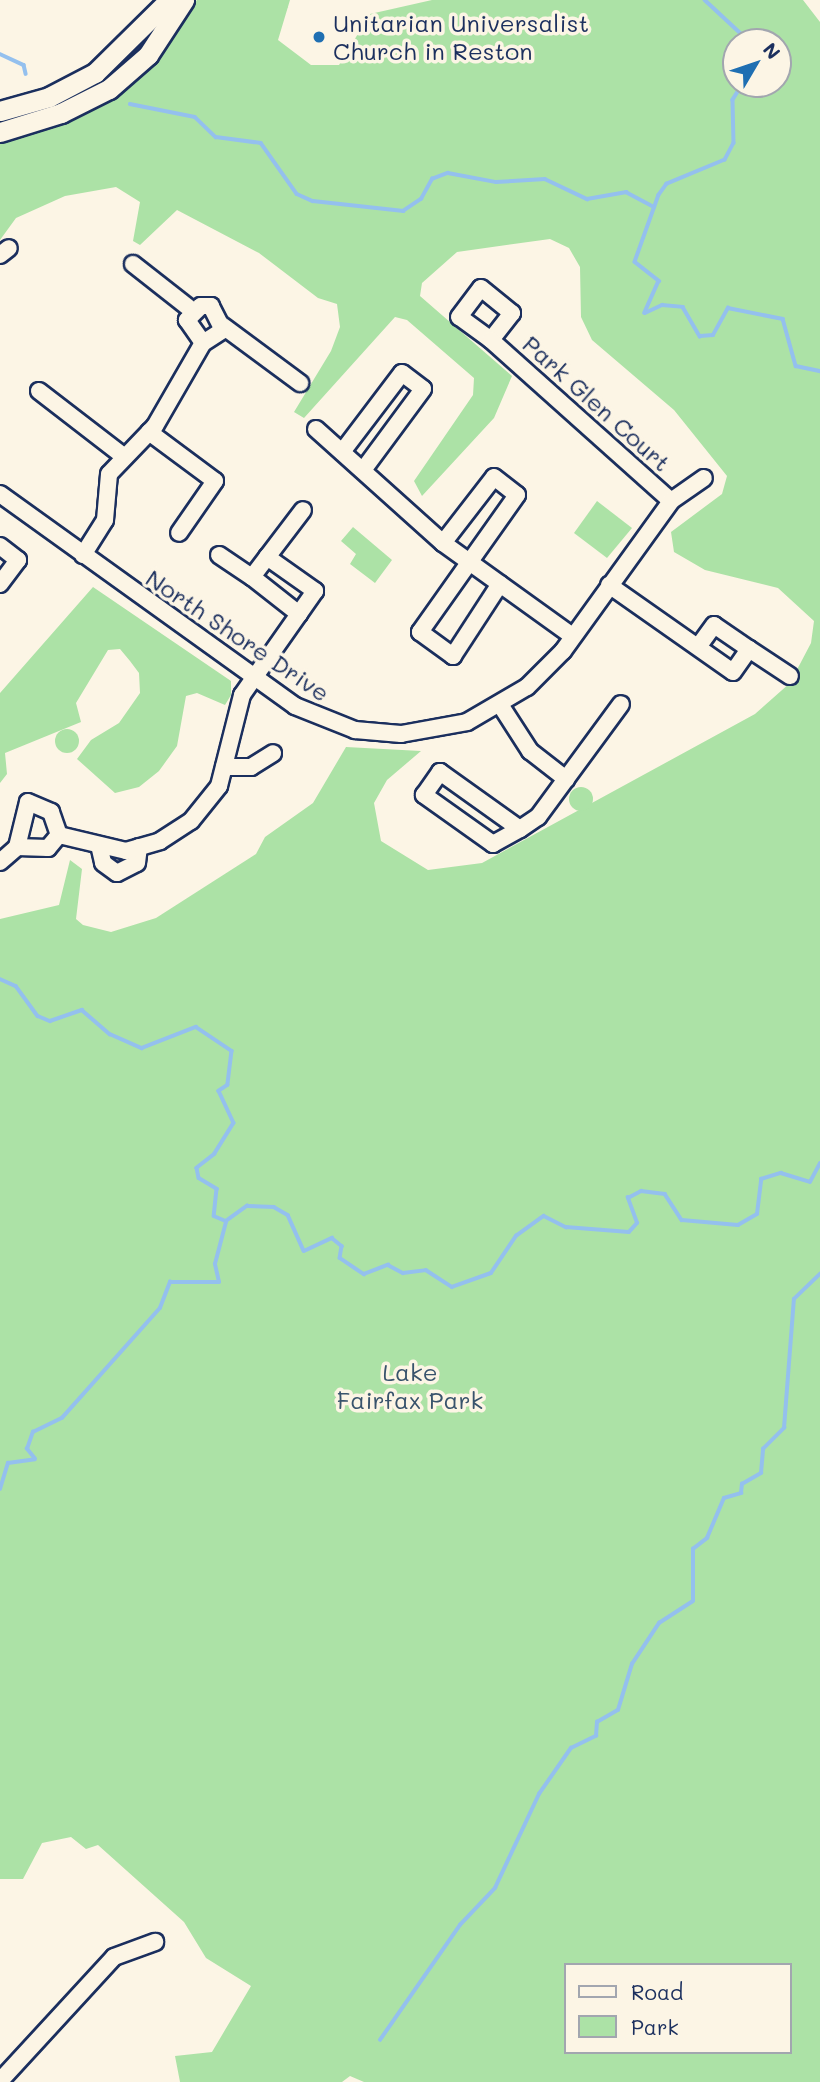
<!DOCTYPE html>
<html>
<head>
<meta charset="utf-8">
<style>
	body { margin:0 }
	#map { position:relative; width:820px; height:2082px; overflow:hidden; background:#fcf5e5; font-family:Mali,sans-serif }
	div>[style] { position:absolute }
	.green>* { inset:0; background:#ace2a6 }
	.round { border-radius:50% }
	.stream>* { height:3.5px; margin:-1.75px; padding:0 1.75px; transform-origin:1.75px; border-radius:1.75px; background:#94c0ee }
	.roads { filter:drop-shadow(2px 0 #1b2f5e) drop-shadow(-2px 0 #1b2f5e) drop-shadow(0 2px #1b2f5e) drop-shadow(0 -2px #1b2f5e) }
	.minor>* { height:16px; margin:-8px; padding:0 8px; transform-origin:8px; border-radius:8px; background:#fcf5e5 }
	.major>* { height:19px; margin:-9.5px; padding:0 9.5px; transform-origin:9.5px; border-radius:9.5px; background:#fcf5e5 }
	.dots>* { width:19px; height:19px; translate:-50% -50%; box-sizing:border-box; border:4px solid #fcf5e5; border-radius:50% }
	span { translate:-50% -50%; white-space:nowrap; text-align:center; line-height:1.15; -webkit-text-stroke:7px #fcf5e5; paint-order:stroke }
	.poi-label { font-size:24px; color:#1b2f5e }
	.left { translate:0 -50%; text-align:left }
	.street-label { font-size:24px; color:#1b2f5e }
	.park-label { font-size:24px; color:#38536c }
	.legend { position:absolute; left:564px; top:1963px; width:228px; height:91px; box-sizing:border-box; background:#fcf5e5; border:2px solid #a2a6af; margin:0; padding:9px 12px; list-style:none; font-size:21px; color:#1b2f5e }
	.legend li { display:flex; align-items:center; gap:14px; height:35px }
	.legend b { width:35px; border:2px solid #a2a6af }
	.north { position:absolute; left:722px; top:28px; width:70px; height:70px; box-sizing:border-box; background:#fcf5e5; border:2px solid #a2a6af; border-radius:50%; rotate:51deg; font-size:19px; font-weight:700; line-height:28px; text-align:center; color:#1b2f5e }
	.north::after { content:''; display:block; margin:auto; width:24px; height:32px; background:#1f6fb2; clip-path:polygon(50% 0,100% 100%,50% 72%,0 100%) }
</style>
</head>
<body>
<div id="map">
	<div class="green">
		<div style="clip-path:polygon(evenodd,197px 0,290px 0,278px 40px,311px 65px,339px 65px,370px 14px,432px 0,803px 0,820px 22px,820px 2082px,364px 2082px,350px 2076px,342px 2082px,180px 2082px,175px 2056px,212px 2052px,251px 1986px,206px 1958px,184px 1922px,98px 1845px,86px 1849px,71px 1837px,42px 1843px,23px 1879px,0 1879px,0 919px,59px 905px,70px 860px,82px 869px,76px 919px,83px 925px,111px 932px,156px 918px,256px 854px,265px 837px,313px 803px,346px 747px,421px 751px,387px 780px,374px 803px,381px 841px,428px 870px,482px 863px,755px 714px,790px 683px,811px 643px,814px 621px,778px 588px,705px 570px,674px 552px,671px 532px,722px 494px,727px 476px,674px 410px,592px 340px,581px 317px,580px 267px,569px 248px,550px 239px,457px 252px,422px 283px,420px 296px,512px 376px,494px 418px,422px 496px,414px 481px,473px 395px,474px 378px,407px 320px,395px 317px,304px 418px,294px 412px,331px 351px,340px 327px,337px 304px,318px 298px,259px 253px,177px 210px,140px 245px,133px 241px,140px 202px,116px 187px,65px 196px,16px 218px,0 240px,0 139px,96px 105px,136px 78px,197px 0,736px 42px,778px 42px,778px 84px,736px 84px,736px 42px,197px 0,566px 1965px,790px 1965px,790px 2052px,566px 2052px,566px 1965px)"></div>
		<div style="clip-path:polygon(597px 501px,632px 528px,607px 558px,574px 533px)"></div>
		<div style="clip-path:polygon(353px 527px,392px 560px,375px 583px,350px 564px,356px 554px,341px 541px)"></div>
		<div style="clip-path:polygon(93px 587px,231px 681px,231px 695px,225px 705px,197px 693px,186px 696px,177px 746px,159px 771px,139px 787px,115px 793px,77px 759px,91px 740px,119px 723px,140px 693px,139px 673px,130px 661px,120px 649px,108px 650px,76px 703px,81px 722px,5px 753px,7px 774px,0 783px,0 693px)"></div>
		<div class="round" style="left:55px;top:729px;width:24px;height:24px"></div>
		<div class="round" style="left:569px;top:787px;width:24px;height:24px"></div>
	</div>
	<div class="stream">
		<div style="left:705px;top:0;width:62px;rotate:43deg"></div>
		<div style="left:0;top:54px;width:26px;rotate:25deg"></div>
		<div style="left:24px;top:65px;width:9px;rotate:77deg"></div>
		<div style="left:743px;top:84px;width:19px;rotate:122deg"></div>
		<div style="left:733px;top:100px;width:43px;rotate:88.7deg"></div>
		<div style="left:734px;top:143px;width:19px;rotate:118deg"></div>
		<div style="left:725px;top:160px;width:63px;rotate:157.5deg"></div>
		<div style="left:667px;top:184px;width:14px;rotate:126deg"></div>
		<div style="left:659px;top:195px;width:71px;rotate:109.7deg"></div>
		<div style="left:635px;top:262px;width:31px;rotate:38deg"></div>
		<div style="left:659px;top:281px;width:35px;rotate:114deg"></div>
		<div style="left:645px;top:313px;width:19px;rotate:-25deg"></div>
		<div style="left:662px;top:305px;width:21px;rotate:5deg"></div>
		<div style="left:683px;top:307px;width:34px;rotate:60deg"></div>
		<div style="left:700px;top:336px;width:13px;rotate:-4deg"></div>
		<div style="left:713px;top:335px;width:31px;rotate:-61deg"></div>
		<div style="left:728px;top:308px;width:56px;rotate:11.3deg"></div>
		<div style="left:783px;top:319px;width:49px;rotate:74.5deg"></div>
		<div style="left:796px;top:366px;width:25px;rotate:12deg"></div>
		<div style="left:130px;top:104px;width:66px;rotate:11.3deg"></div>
		<div style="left:195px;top:117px;width:29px;rotate:44deg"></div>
		<div style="left:216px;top:137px;width:45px;rotate:7.6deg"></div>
		<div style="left:261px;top:143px;width:62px;rotate:54.8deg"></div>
		<div style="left:297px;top:194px;width:17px;rotate:24deg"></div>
		<div style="left:313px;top:201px;width:91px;rotate:6.3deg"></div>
		<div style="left:403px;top:211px;width:22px;rotate:-34deg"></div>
		<div style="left:421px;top:199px;width:23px;rotate:-61deg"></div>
		<div style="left:432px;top:179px;width:17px;rotate:-21deg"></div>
		<div style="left:448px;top:173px;width:49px;rotate:10.6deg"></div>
		<div style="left:496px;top:182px;width:49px;rotate:-3.5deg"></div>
		<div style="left:545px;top:179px;width:47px;rotate:25.5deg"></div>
		<div style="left:587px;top:199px;width:40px;rotate:-10deg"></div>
		<div style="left:626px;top:192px;width:32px;rotate:28deg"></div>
		<div style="left:0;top:979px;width:17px;rotate:24deg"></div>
		<div style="left:16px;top:986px;width:37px;rotate:54deg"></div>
		<div style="left:38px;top:1016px;width:13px;rotate:23deg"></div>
		<div style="left:50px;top:1021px;width:34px;rotate:-19deg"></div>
		<div style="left:82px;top:1010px;width:37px;rotate:41deg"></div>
		<div style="left:110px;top:1034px;width:35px;rotate:24deg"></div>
		<div style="left:142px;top:1048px;width:58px;rotate:-21.3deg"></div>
		<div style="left:196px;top:1027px;width:43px;rotate:33.7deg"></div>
		<div style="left:232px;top:1051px;width:34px;rotate:97deg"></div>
		<div style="left:228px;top:1085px;width:11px;rotate:146deg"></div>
		<div style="left:219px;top:1091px;width:35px;rotate:65deg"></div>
		<div style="left:234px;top:1123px;width:36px;rotate:122deg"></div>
		<div style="left:215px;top:1154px;width:23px;rotate:142deg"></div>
		<div style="left:197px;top:1168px;width:10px;rotate:79deg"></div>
		<div style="left:199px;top:1178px;width:21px;rotate:31deg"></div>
		<div style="left:217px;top:1189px;width:27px;rotate:96deg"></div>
		<div style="left:214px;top:1216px;width:13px;rotate:23deg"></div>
		<div style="left:226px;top:1221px;width:26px;rotate:-36deg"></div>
		<div style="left:247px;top:1206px;width:27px;rotate:2deg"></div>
		<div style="left:274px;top:1207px;width:16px;rotate:30deg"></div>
		<div style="left:288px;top:1215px;width:39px;rotate:66deg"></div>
		<div style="left:304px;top:1251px;width:31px;rotate:-25deg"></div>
		<div style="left:332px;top:1238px;width:13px;rotate:39deg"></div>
		<div style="left:342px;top:1246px;width:12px;rotate:99deg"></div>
		<div style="left:340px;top:1258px;width:29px;rotate:34deg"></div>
		<div style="left:364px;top:1274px;width:26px;rotate:-21deg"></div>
		<div style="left:388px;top:1265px;width:17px;rotate:28deg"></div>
		<div style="left:403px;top:1273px;width:23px;rotate:-7deg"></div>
		<div style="left:426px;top:1270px;width:31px;rotate:33deg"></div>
		<div style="left:452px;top:1287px;width:41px;rotate:-19.7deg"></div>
		<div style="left:491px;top:1273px;width:45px;rotate:-56deg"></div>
		<div style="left:516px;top:1236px;width:34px;rotate:-36deg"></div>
		<div style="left:544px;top:1216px;width:25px;rotate:27deg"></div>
		<div style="left:566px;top:1227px;width:63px;rotate:4.5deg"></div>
		<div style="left:629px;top:1232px;width:12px;rotate:-48deg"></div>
		<div style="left:637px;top:1223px;width:27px;rotate:-110deg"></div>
		<div style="left:628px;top:1198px;width:15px;rotate:-28deg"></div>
		<div style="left:641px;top:1191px;width:24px;rotate:7deg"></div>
		<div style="left:665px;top:1194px;width:31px;rotate:57deg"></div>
		<div style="left:682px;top:1220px;width:56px;rotate:5.1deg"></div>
		<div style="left:738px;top:1225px;width:22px;rotate:-30deg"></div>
		<div style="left:757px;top:1214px;width:35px;rotate:-83deg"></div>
		<div style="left:761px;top:1179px;width:21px;rotate:-17deg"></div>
		<div style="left:781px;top:1173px;width:30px;rotate:17deg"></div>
		<div style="left:810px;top:1182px;width:21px;rotate:-62deg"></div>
		<div style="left:0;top:1489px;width:27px;rotate:-73deg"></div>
		<div style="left:8px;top:1463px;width:27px;rotate:-8deg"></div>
		<div style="left:35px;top:1459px;width:13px;rotate:-129deg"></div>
		<div style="left:27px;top:1449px;width:18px;rotate:-71deg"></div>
		<div style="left:33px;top:1432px;width:32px;rotate:-26deg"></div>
		<div style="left:62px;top:1418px;width:147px;rotate:-48.3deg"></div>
		<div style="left:160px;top:1308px;width:28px;rotate:-69deg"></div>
		<div style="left:170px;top:1282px;width:49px"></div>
		<div style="left:219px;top:1282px;width:18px;rotate:-103deg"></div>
		<div style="left:215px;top:1264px;width:43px;rotate:-75.3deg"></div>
		<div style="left:380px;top:2040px;width:140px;rotate:-55.2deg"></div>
		<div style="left:460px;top:1925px;width:51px;rotate:-46.6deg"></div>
		<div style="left:495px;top:1888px;width:104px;rotate:-64.9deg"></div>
		<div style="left:539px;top:1794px;width:56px;rotate:-55.2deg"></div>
		<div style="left:571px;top:1748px;width:28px;rotate:-26deg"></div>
		<div style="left:596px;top:1736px;width:14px;rotate:-86deg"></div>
		<div style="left:597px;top:1722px;width:24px;rotate:-30deg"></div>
		<div style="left:618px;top:1710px;width:48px;rotate:-73.1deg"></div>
		<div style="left:632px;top:1664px;width:49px;rotate:-56.6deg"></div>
		<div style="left:659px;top:1623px;width:40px;rotate:-32.9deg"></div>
		<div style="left:693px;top:1601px;width:52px;rotate:-90deg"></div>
		<div style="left:693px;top:1549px;width:18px;rotate:-38deg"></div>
		<div style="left:707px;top:1538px;width:43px;rotate:-67deg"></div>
		<div style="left:724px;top:1498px;width:18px;rotate:-16deg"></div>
		<div style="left:741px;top:1493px;width:9px;rotate:-84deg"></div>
		<div style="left:742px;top:1484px;width:22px;rotate:-30deg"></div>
		<div style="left:761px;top:1473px;width:24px;rotate:-85deg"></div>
		<div style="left:763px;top:1449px;width:30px;rotate:-45deg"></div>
		<div style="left:784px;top:1428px;width:129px;rotate:-85.6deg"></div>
		<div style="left:794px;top:1299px;width:36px;rotate:-44deg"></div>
	</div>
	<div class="roads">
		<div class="minor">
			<div style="left:0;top:255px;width:11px;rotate:-38deg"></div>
			<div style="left:133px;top:264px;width:76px;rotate:38.1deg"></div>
			<div style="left:481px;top:288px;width:40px;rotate:39deg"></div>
			<div style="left:512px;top:313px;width:34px;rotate:128deg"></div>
			<div style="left:491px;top:340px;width:39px;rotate:-144deg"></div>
			<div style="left:459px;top:317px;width:36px;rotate:-53deg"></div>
			<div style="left:223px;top:326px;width:96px;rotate:36.5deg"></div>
			<div style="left:491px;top:340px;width:241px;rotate:41.8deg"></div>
			<div style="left:39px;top:391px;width:105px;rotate:37.6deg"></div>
			<div style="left:316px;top:429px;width:171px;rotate:41.9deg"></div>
			<div style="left:443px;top:543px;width:158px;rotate:35.7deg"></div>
			<div style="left:149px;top:432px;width:82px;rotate:36.6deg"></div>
			<div style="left:215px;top:481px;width:63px;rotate:124.7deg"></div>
			<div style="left:342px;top:452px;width:99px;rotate:-52.8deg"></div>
			<div style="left:402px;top:373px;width:26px;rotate:37deg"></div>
			<div style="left:423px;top:389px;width:101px;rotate:126.5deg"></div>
			<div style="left:0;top:494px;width:363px;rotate:35.7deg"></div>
			<div style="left:295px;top:706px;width:65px;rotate:21.8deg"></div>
			<div style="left:355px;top:730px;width:46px;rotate:5deg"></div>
			<div style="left:401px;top:734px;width:67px;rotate:-10.3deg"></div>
			<div style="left:467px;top:722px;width:69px;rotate:-30.3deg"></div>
			<div style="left:527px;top:687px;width:51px;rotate:-45deg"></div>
			<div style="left:563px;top:651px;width:185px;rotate:-54.2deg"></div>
			<div style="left:671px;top:501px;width:40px;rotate:-34.9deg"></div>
			<div style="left:443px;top:543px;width:83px;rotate:-52.3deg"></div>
			<div style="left:494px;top:477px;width:29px;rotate:38deg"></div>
			<div style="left:517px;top:495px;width:168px;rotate:125.3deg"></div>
			<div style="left:420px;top:632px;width:41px;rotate:36deg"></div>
			<div style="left:453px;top:656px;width:86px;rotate:-56.9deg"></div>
			<div style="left:0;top:546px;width:23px;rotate:38deg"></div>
			<div style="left:18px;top:560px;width:30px;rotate:127deg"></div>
			<div style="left:83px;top:555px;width:41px;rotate:-57.8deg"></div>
			<div style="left:105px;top:520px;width:46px;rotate:-85deg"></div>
			<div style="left:109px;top:474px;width:66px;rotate:-46.2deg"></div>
			<div style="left:155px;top:426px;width:96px;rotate:-60deg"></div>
			<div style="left:203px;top:343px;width:24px;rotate:-33deg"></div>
			<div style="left:223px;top:330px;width:27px;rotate:-117deg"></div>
			<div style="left:211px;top:306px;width:10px;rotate:180deg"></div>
			<div style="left:201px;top:306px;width:20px;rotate:135deg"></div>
			<div style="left:187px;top:320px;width:28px;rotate:55deg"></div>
			<div style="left:219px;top:555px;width:40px;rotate:34deg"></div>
			<div style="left:267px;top:557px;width:59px;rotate:35.3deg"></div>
			<div style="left:315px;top:591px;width:28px;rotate:125deg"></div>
			<div style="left:609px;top:585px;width:151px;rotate:35.1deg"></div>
			<div style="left:733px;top:672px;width:28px;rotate:-55deg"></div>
			<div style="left:749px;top:649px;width:42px;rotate:-145.6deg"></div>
			<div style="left:714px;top:625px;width:26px;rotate:126deg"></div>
			<div style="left:749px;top:649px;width:49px;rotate:33.4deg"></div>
			<div style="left:501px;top:706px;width:54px;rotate:57.2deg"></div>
			<div style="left:530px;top:751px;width:46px;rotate:37.9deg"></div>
			<div style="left:224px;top:767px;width:27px"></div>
			<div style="left:251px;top:767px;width:26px;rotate:-32deg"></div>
			<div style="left:520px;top:829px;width:31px;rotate:151deg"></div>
			<div style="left:493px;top:844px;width:85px;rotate:-144.6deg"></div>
			<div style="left:424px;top:795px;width:28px;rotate:-55deg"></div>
			<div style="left:440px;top:772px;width:98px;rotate:35.5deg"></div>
			<div style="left:520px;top:829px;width:22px;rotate:-34deg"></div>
			<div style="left:538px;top:817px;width:140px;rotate:-53.7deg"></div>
			<div style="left:99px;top:845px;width:18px;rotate:77deg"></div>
			<div style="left:103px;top:863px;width:17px;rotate:36deg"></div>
			<div style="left:117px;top:873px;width:22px;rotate:-27deg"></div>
			<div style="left:137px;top:863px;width:16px;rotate:-83deg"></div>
			<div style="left:17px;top:847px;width:46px;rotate:-76.3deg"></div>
			<div style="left:28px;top:802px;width:25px;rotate:23deg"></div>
			<div style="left:51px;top:812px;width:24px;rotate:71deg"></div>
			<div style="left:0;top:862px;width:23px;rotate:-41deg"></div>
			<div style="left:17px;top:847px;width:31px;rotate:2deg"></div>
			<div style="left:48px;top:848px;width:17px;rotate:-50deg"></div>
			<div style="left:59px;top:835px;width:69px;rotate:13.4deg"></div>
			<div style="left:126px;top:851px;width:35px;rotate:-16deg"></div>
			<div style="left:160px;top:841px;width:37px;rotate:-33deg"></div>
			<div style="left:191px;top:821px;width:45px;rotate:-51.3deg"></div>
			<div style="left:219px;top:786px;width:94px;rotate:-75.8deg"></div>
			<div style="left:242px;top:695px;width:99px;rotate:-54.9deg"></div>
			<div style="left:299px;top:614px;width:60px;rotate:-141.8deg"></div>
			<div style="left:252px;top:577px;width:84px;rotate:-52.7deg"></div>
			<div style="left:0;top:2081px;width:168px;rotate:-47.4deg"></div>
			<div style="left:114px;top:1957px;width:44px;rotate:-20.1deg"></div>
		</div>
		<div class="major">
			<div style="left:0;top:111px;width:51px;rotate:-15.9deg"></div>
			<div style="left:49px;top:97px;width:52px;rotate:-27.6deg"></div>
			<div style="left:95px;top:73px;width:104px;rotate:-44.6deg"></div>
			<div style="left:0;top:132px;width:64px;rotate:-17.3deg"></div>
			<div style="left:61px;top:113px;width:54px;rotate:-26.6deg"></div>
			<div style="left:109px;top:89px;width:52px;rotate:-41.1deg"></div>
			<div style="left:148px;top:55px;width:66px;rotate:-56.8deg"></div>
		</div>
	</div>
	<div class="dots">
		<div style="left:319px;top:37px;background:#1f6fb2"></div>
	</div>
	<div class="poi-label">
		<span class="left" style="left:333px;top:37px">Unitarian Universalist<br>Church in Reston</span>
	</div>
	<div class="street-label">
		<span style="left:597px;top:403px;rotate:42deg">Park Glen Court</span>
		<span style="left:238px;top:635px;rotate:34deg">North Shore Drive</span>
	</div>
	<div class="park-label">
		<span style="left:410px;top:1386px">Lake<br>Fairfax Park</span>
	</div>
	<ul class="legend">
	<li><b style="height:9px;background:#fcf5e5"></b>Road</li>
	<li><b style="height:19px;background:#ace2a6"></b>Park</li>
	</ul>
	<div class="north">N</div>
</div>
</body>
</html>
